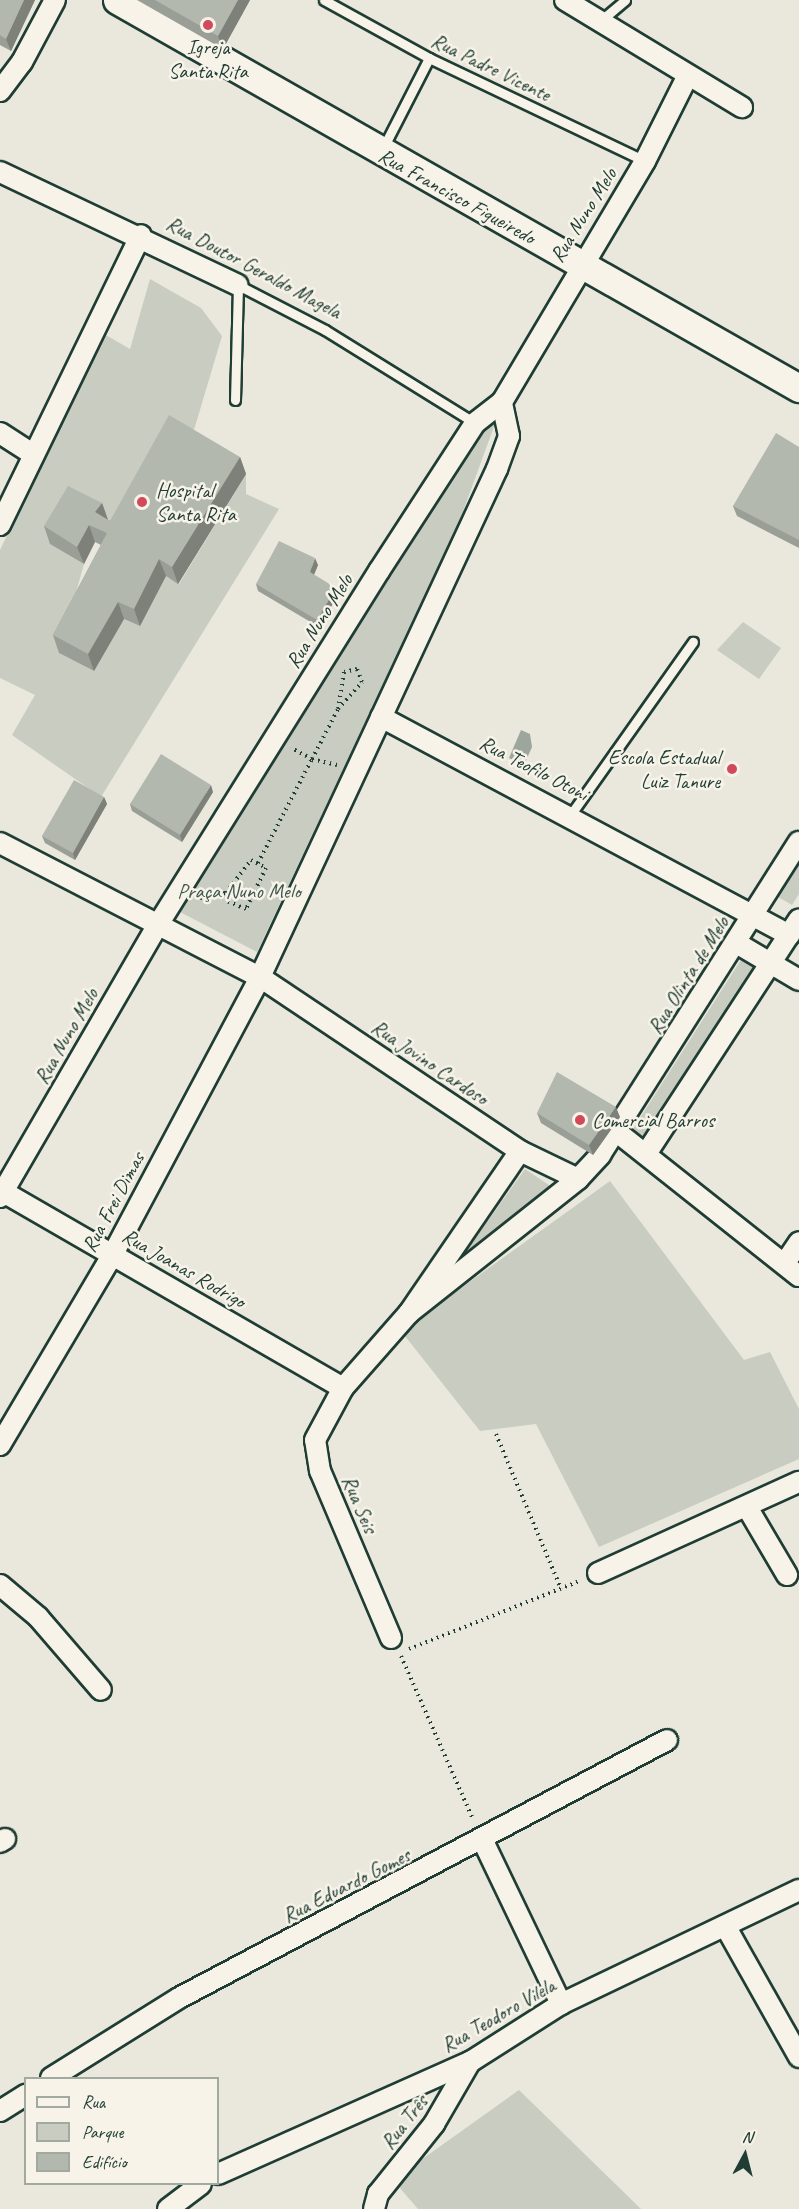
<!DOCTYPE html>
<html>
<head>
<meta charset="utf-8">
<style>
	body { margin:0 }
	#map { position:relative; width:799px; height:2209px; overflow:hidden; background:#eae8dd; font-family:Caveat,sans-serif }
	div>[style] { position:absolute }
	.green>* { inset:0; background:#c8ccc1 }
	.water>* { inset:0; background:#9ca69c }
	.path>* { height:4px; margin-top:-2px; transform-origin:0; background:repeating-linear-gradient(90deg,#1f3d34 0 1.5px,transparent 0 6px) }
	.roads { filter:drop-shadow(2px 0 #1f3d34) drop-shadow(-2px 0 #1f3d34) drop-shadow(0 2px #1f3d34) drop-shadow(0 -2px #1f3d34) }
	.lane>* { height:9px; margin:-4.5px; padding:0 4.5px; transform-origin:4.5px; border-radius:4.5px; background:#f7f3e8 }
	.street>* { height:20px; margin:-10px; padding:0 10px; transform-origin:10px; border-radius:10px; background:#f7f3e8 }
	.secondary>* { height:27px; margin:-13.5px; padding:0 13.5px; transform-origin:13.5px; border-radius:13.5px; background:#f7f3e8 }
	.wall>* { inset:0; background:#999e96 }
	.shaded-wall>* { inset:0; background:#7d817a }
	.building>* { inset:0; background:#b2b8ae }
	.dots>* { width:16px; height:16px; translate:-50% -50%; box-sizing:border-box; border:3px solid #f7f3e8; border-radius:50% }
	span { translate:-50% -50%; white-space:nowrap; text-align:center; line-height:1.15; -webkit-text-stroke:5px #f7f3e8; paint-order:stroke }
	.poi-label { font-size:21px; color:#1f3d34 }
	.left { translate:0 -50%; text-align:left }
	.right { translate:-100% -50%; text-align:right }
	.street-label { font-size:21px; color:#1f3d34 }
	.park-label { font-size:21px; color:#415a50 }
	.legend { position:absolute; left:24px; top:2077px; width:195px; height:108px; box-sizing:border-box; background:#f7f3e8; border:2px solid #a1aaa0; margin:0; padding:8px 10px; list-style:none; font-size:18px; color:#1f3d34 }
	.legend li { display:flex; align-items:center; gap:12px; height:30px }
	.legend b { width:30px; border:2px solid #a1aaa0 }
	.north { position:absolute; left:715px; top:2125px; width:60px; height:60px; -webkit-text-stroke:4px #f7f3e8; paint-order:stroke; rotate:7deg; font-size:16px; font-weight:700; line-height:24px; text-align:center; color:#1f3d34 }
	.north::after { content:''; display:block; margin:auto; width:21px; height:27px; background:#1f3d34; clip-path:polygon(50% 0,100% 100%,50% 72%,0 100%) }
</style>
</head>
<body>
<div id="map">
	<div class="green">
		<div style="clip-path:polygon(150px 279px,201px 308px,222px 336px,191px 440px,116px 538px,51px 544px,84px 564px,59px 653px,94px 671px,124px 619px,140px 626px,166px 576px,179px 584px,246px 474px,246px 494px,279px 509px,101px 797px,12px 735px,35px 695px,0 678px,0 550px,104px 334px,130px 349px)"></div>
		<div style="clip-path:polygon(489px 419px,496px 421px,457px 528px,257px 952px,178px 911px,438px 489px)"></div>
		<div style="clip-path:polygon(743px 622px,781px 648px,759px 679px,717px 650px)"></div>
		<div style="clip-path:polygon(799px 851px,799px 894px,792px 905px,773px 894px)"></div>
		<div style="clip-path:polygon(744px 955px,764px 968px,649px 1141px,633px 1129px)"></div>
		<div style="clip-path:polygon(525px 1169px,555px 1189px,460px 1260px)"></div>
		<div style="clip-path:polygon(610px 1181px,744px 1360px,770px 1352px,799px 1409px,799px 1459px,599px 1547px,536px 1424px,480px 1431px,401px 1331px)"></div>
		<div style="clip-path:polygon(519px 2090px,641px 2209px,418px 2209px,393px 2180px)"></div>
	</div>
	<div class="water">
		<div style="clip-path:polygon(521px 730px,530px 734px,532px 747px,524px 765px,509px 758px)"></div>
	</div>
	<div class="path">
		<div style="left:337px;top:765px;width:26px;rotate:-167deg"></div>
		<div style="left:312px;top:759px;width:56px;rotate:-62.5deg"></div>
		<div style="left:338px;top:709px;width:36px;rotate:-48deg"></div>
		<div style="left:362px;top:682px;width:14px;rotate:-111deg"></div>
		<div style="left:357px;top:669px;width:13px;rotate:167deg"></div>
		<div style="left:344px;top:672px;width:37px;rotate:99deg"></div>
		<div style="left:258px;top:863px;width:117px;rotate:-62.6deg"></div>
		<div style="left:312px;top:759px;width:24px;rotate:-152deg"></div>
		<div style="left:200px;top:898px;width:26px;rotate:-11deg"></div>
		<div style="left:226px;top:893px;width:41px;rotate:-52.9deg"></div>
		<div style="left:251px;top:860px;width:17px;rotate:28deg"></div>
		<div style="left:266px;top:868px;width:46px;rotate:116deg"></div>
		<div style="left:246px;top:909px;width:21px;rotate:-157deg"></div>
		<div style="left:227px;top:901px;width:21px;rotate:-59deg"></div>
		<div style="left:496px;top:1434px;width:168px;rotate:67.2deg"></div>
		<div style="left:409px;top:1649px;width:184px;rotate:-21.7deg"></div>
		<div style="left:401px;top:1656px;width:178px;rotate:66.2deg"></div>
	</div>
	<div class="roads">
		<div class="lane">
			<div style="left:324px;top:0;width:120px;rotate:28.9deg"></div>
			<div style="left:429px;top:58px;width:239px;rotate:25.5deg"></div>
			<div style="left:599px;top:22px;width:34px;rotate:-40deg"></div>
			<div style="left:383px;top:148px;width:101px;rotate:-62.9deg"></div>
			<div style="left:235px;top:400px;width:115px;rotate:-88.5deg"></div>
			<div style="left:238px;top:285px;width:98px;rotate:27.3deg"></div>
			<div style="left:325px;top:330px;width:176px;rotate:31.8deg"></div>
			<div style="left:571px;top:814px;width:211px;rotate:-54.7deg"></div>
		</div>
		<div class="street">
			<div style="left:565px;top:0;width:207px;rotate:31.2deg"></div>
			<div style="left:0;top:91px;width:36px;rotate:-53deg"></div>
			<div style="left:22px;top:62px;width:70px;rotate:-62deg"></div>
			<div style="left:0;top:172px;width:263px;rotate:25.4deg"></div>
			<div style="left:0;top:433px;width:40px;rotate:32.9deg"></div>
			<div style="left:0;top:525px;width:322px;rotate:-64.1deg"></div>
			<div style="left:381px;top:717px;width:463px;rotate:28.1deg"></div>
			<div style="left:0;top:843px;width:292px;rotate:27.3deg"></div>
			<div style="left:260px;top:977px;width:313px;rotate:33.8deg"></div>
			<div style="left:520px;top:1151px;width:64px;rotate:25.8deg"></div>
			<div style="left:738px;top:944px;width:71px;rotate:30.5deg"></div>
			<div style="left:617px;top:1132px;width:232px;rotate:38.4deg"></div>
			<div style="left:646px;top:1154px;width:280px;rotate:-56.9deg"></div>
			<div style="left:0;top:1190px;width:396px;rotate:30deg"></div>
			<div style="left:0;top:1197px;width:317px;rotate:-59.9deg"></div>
			<div style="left:159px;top:923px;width:415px;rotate:-58deg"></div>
			<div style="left:379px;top:571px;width:176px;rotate:-57deg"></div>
			<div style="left:475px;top:423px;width:34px;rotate:-38deg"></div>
			<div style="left:502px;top:402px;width:280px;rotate:-59.3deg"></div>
			<div style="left:645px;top:161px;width:94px;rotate:-63.4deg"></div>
			<div style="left:785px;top:1263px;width:25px;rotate:-56deg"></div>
			<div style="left:409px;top:1313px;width:216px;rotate:-38.4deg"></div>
			<div style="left:578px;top:1179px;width:33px;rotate:-47deg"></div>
			<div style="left:600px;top:1155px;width:371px;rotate:-57.6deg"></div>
			<div style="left:0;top:1445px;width:222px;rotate:-59.4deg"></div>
			<div style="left:113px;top:1254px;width:314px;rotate:-62deg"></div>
			<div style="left:260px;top:977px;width:561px;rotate:-64.99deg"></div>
			<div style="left:497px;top:469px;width:35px;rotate:-70deg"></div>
			<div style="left:509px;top:436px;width:35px;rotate:-102deg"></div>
			<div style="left:747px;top:1507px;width:79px;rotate:59.5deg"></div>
			<div style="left:598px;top:1573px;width:221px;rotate:-24.4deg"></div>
			<div style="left:0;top:1585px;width:50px;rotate:40.1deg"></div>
			<div style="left:38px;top:1617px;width:96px;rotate:49.2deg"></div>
			<div style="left:391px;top:1638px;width:181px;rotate:-113deg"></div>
			<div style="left:320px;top:1471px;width:31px;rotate:-99deg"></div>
			<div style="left:315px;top:1440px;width:59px;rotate:-61.7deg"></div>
			<div style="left:343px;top:1388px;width:100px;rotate:-48.7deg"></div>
			<div style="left:409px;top:1313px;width:196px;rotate:-55.6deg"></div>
			<div style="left:483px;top:1841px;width:181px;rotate:64.4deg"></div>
			<div style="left:0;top:1842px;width:6px;rotate:-31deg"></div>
			<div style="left:727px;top:1929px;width:147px;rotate:60.6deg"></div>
			<div style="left:51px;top:2078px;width:151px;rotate:-32deg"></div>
			<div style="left:179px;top:1998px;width:552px;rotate:-27.86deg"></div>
			<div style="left:0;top:2111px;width:31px;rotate:-32deg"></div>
			<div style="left:218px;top:2174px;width:276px;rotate:-24deg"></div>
			<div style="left:470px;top:2062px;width:108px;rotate:-32.5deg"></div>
			<div style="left:561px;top:2004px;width:264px;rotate:-25.6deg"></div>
			<div style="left:168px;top:2209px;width:41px;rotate:-37.1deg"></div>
			<div style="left:374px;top:2209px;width:16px;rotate:-75deg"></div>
			<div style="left:378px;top:2194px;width:90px;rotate:-51.3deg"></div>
			<div style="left:434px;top:2124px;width:72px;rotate:-59.9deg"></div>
		</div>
		<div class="secondary">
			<div style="left:117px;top:0;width:785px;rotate:29.64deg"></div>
		</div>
	</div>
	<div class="wall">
		<div style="clip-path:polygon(0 0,35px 0,11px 51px,0 45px)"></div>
		<div style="clip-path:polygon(137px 0,250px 0,223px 49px)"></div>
		<div style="clip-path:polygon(799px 447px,799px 548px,737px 516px,733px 506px)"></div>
		<div style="clip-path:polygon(240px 457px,246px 474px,178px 584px,166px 576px,140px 626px,124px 619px,94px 671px,59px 653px,53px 635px,101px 545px,95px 542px,84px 564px,50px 544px,44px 526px,102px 503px,108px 520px,110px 521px)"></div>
		<div style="clip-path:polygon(318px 565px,314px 575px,338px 595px,319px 627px,258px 591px,256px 584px)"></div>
		<div style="clip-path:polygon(213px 792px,182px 842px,132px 811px,130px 804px)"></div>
		<div style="clip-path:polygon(104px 797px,107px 804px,75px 860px,45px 843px,42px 836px)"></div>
		<div style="clip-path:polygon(537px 1113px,620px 1117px,593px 1155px,541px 1123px)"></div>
	</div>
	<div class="shaded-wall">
		<div style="clip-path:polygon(24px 0,35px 0,11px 51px,6px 39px)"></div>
		<div style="clip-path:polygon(238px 0,250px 0,223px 49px,218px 36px)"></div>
		<div style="clip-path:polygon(240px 457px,246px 474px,178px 584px,172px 567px)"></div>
		<div style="clip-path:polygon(102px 503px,108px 520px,95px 512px)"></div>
		<div style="clip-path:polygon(89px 525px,95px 542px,84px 564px,77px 547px)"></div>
		<div style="clip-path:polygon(315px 558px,318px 565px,312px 579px,310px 572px)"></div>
		<div style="clip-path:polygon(159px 559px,166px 576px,140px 626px,134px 609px)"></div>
		<div style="clip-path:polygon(336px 588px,338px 595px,319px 627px,317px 620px)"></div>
		<div style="clip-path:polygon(118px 602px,124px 619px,94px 671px,88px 654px)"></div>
		<div style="clip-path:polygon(211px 785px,213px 792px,182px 842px,180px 835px)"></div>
		<div style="clip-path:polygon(104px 797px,107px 804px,75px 860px,73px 853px)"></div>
		<div style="clip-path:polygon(616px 1107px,620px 1117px,593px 1155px,589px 1145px)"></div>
	</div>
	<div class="building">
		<div style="clip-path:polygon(0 0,24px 0,6px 39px,0 35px)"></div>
		<div style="clip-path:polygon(155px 0,238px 0,218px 36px)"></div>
		<div style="clip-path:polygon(169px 415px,240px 457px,172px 567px,159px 559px,134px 609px,118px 602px,88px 654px,53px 635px,107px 533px,89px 525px,77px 547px,44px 526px,68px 486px,102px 503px,95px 512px,110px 521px)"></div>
		<div style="clip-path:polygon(776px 433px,799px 447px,799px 540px,733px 506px)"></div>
		<div style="clip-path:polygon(279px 541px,315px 558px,310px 572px,336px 588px,317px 620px,256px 584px)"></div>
		<div style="clip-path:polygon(161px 754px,211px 785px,180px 835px,130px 804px)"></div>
		<div style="clip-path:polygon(74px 780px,104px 797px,73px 853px,42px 836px)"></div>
		<div style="clip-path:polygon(557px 1072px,616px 1107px,589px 1145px,537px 1113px)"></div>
	</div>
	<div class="dots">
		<div style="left:208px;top:25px;background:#d1495b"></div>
		<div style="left:142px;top:502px;background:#d1495b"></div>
		<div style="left:732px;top:769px;background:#d1495b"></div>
		<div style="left:580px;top:1120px;background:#d1495b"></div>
	</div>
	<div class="poi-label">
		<span style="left:208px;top:59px">Igreja<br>Santa Rita</span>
		<span class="left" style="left:156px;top:502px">Hospital<br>Santa Rita</span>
		<span class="right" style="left:720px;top:769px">Escola Estadual<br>Luiz Tanure</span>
		<span class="left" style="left:592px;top:1120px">Comercial Barros</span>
	</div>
	<div class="street-label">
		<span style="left:491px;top:67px;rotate:26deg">Rua Padre Vicente</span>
		<span style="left:457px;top:196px;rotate:29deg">Rua Francisco Figueiredo</span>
		<span style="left:583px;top:215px;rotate:-58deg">Rua Nuno Melo</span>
		<span style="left:254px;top:267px;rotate:28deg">Rua Doutor Geraldo Magela</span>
		<span style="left:319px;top:621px;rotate:-58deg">Rua Nuno Melo</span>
		<span style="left:534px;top:768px;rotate:27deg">Rua Teofilo Otoni</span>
		<span style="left:688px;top:975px;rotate:-58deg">Rua Olinta de Melo</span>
		<span style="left:66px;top:1036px;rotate:-60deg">Rua Nuno Melo</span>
		<span style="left:430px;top:1062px;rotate:34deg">Rua Jovino Cardoso</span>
		<span style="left:113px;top:1202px;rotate:-62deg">Rua Frei Dimas</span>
		<span style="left:184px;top:1268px;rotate:30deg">Rua Joanas Rodrigo</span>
		<span style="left:360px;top:1504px;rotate:67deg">Rua Seis</span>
		<span style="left:346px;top:1885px;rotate:-27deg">Rua Eduardo Gomes</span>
		<span style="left:498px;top:2015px;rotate:-30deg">Rua Teodoro Vilela</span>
		<span style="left:404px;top:2122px;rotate:-52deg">Rua Três</span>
	</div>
	<div class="park-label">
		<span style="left:239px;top:891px">Praça Nuno Melo</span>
	</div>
	<ul class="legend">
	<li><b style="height:8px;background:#f7f3e8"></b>Rua</li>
	<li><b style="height:16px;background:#c8ccc1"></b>Parque</li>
	<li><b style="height:16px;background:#b2b8ae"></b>Edifício</li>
	</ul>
	<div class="north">N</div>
</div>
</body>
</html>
